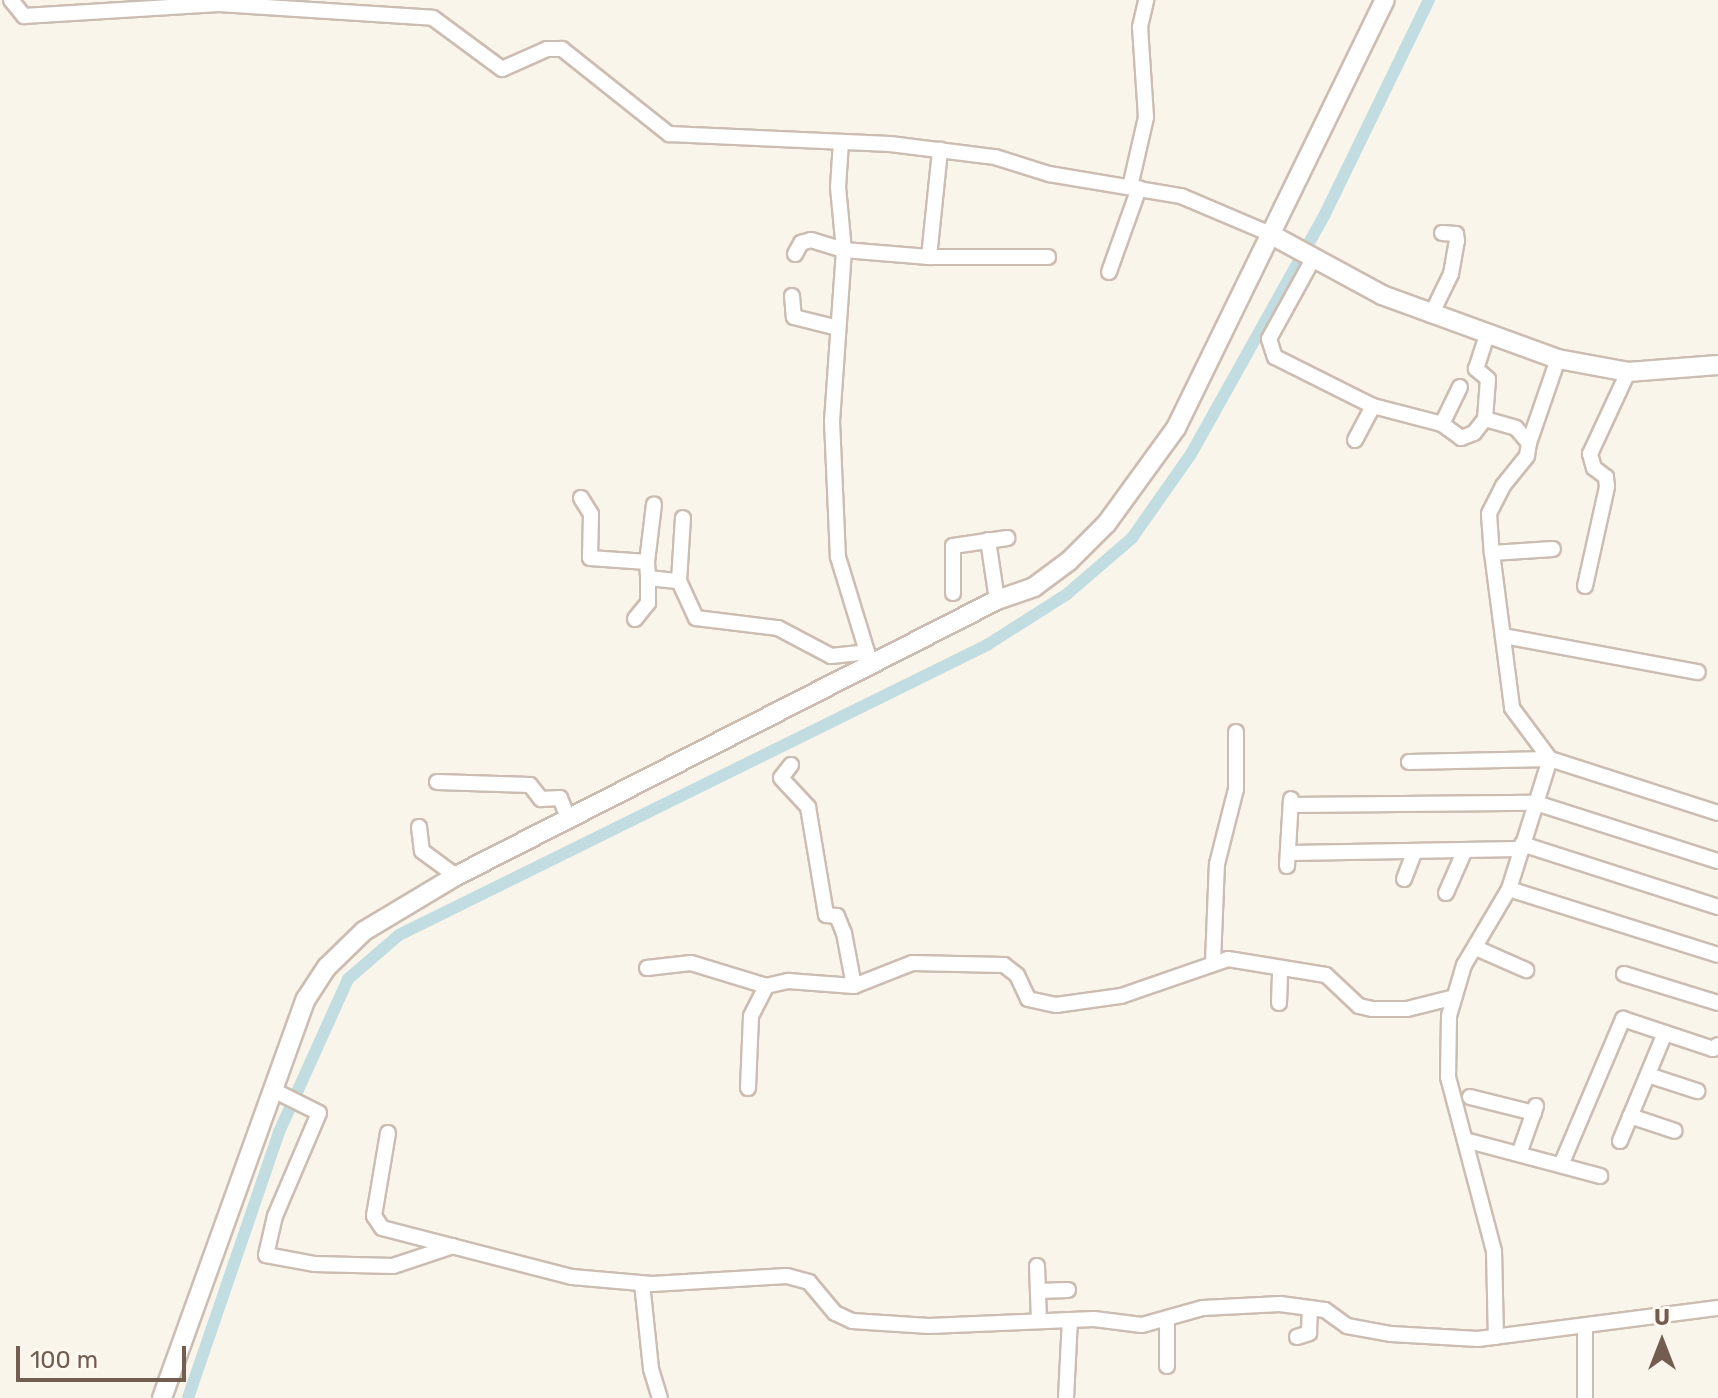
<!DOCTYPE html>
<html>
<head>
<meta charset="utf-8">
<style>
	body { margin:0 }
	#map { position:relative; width:1718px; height:1398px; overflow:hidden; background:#faf5eb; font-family:Rubik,sans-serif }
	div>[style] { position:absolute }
	.canal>* { height:12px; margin:-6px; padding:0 6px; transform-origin:6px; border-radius:6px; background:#c1dde2 }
	.roads { filter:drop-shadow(2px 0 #ccbdb2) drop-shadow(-2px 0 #ccbdb2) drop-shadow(0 2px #ccbdb2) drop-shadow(0 -2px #ccbdb2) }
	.street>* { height:14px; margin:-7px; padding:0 7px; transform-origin:7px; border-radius:7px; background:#fff }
	.secondary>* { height:18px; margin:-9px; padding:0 9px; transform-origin:9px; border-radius:9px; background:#fff }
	span { translate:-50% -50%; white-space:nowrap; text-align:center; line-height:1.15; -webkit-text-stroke:8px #fdf9f1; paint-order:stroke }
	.north { position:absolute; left:1622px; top:1302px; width:80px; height:80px; -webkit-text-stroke:6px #fdf9f1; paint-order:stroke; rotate:0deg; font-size:22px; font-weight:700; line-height:32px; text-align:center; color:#735d51 }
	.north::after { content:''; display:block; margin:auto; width:28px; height:36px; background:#735d51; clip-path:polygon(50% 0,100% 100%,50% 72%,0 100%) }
	.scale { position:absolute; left:16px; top:1346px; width:170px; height:36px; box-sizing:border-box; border:4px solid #735d51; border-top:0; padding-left:10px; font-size:24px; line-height:28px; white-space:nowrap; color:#735d51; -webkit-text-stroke:6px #fdf9f1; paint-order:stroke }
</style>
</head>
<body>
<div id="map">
	<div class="canal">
		<div style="left:188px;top:1398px;width:281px;rotate:-71.1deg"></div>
		<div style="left:279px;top:1132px;width:168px;rotate:-65.7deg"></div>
		<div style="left:348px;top:979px;width:67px;rotate:-40.8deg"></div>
		<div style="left:399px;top:935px;width:656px;rotate:-26.25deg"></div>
		<div style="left:987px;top:645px;width:95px;rotate:-32.5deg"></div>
		<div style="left:1067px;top:594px;width:86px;rotate:-40.7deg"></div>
		<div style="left:1132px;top:538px;width:103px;rotate:-54.9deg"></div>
		<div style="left:1191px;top:454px;width:275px;rotate:-60.8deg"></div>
		<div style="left:1325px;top:214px;width:238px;rotate:-64.1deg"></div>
	</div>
	<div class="roads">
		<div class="street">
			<div style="left:11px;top:0;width:21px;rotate:51deg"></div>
			<div style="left:24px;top:16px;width:195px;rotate:-3.5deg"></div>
			<div style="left:219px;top:4px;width:214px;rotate:3.7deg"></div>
			<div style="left:433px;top:18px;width:86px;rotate:36.5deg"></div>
			<div style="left:502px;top:69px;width:49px;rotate:-24deg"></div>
			<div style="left:547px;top:49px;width:15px"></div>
			<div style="left:562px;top:49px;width:137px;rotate:38.5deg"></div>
			<div style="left:669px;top:134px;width:221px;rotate:2.6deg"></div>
			<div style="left:890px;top:144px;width:106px;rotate:7.1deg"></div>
			<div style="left:995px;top:157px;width:57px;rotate:17.5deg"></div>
			<div style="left:1049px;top:174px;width:134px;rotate:9.5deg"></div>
			<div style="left:1181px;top:196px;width:95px;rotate:23deg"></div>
			<div style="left:841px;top:142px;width:45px;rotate:93.8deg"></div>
			<div style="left:838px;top:187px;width:63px;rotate:84.6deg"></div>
			<div style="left:844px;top:250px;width:171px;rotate:94deg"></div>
			<div style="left:832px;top:421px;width:136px;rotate:87.5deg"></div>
			<div style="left:838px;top:557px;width:113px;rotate:73deg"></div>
			<div style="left:1130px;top:187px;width:72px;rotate:-77.1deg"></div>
			<div style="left:1146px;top:117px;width:90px;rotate:-93.8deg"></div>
			<div style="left:1140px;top:27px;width:28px;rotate:-77deg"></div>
			<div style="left:795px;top:254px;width:13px;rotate:-61deg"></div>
			<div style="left:801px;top:243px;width:10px;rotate:-17deg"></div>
			<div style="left:811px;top:240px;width:34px;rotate:17deg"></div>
			<div style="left:844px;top:250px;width:85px;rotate:4.7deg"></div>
			<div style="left:929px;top:257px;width:108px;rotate:-84.1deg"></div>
			<div style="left:929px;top:257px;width:119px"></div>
			<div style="left:1313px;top:259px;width:91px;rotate:118.8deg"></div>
			<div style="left:1269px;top:339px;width:19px;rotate:72deg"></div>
			<div style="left:1275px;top:357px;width:110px;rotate:26.6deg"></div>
			<div style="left:1373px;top:406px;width:71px;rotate:14.6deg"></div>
			<div style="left:1442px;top:424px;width:24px;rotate:36deg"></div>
			<div style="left:1461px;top:438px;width:14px;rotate:-21deg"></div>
			<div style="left:1474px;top:433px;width:18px;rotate:-52deg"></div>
			<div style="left:1109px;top:272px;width:89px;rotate:-70.3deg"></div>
			<div style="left:792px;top:296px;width:21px;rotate:85deg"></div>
			<div style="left:794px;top:317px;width:45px;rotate:14deg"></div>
			<div style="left:1431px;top:315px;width:46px;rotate:-64deg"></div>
			<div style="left:1451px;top:274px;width:34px;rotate:-80deg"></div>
			<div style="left:1457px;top:241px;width:7px;rotate:-98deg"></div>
			<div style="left:1456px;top:234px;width:14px;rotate:-176deg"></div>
			<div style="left:1485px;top:419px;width:32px;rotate:16deg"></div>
			<div style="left:1516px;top:428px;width:20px;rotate:49deg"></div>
			<div style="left:1529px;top:443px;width:13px;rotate:99deg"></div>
			<div style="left:1527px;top:456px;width:38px;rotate:129deg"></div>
			<div style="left:1503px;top:486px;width:31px;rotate:117deg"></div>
			<div style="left:1489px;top:514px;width:39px;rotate:86deg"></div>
			<div style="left:1492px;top:553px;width:156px;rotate:82.6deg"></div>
			<div style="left:1512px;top:708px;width:64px;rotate:53.3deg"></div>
			<div style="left:1550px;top:759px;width:136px;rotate:107.5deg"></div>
			<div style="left:1509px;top:889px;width:88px;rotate:120.6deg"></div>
			<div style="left:1464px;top:965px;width:53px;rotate:106.4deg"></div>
			<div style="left:1449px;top:1016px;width:61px;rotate:90.9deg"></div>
			<div style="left:1448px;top:1077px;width:180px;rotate:75.2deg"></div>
			<div style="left:1494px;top:1251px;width:86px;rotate:88.7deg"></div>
			<div style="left:1485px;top:419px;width:40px;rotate:-85.7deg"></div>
			<div style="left:1488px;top:379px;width:16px;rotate:-140deg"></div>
			<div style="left:1476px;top:369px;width:36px;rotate:-72deg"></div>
			<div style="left:1442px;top:424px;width:41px;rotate:-64.1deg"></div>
			<div style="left:1355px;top:440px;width:38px;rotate:-62deg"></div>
			<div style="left:1529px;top:443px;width:89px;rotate:-71deg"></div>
			<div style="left:581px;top:498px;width:19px;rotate:58deg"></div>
			<div style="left:591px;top:514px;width:44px;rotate:91.3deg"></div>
			<div style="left:590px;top:558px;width:57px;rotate:4deg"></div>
			<div style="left:647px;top:562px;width:16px;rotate:86deg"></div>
			<div style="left:648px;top:578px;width:31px;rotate:6deg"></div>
			<div style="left:679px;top:581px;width:41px;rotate:65.3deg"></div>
			<div style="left:696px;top:618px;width:83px;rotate:7deg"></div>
			<div style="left:778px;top:628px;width:60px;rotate:27.8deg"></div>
			<div style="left:831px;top:656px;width:36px;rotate:-6deg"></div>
			<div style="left:988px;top:540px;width:61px;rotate:81.5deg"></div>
			<div style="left:1492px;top:553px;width:61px;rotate:-3.8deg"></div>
			<div style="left:647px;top:562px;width:58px;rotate:-83.1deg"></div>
			<div style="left:679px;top:581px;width:63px;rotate:-86.4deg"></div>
			<div style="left:1585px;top:586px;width:101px;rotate:-77.5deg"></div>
			<div style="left:1607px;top:487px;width:10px;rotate:-96deg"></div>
			<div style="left:1606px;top:477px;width:15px;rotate:-143deg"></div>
			<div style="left:1594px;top:468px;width:15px;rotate:-106deg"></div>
			<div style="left:1590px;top:454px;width:90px;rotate:-65.1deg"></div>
			<div style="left:953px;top:593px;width:47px;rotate:-90deg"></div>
			<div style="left:953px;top:546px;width:55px;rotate:-8.4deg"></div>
			<div style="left:635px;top:619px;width:21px;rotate:-51deg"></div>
			<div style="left:648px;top:603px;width:25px;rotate:-90deg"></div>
			<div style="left:1503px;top:636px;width:198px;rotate:10.5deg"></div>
			<div style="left:1409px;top:762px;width:141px;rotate:-1.2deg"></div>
			<div style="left:1550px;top:759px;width:176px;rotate:17.8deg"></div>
			<div style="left:791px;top:765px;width:16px;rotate:128deg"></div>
			<div style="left:781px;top:778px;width:40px;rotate:47deg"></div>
			<div style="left:808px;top:807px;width:109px;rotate:80.5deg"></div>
			<div style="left:826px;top:915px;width:11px;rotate:5deg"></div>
			<div style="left:837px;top:916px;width:18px;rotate:68deg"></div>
			<div style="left:844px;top:933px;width:54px;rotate:79.3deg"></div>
			<div style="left:437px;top:782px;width:93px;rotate:1.8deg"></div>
			<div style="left:530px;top:785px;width:18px;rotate:52deg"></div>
			<div style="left:541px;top:799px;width:19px;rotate:-3deg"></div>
			<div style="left:560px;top:798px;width:24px;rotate:68deg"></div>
			<div style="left:1291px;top:805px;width:245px;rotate:-0.5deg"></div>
			<div style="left:1536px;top:803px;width:191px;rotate:17.7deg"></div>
			<div style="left:419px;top:827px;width:24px;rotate:83deg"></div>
			<div style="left:422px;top:851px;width:42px;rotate:36.3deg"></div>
			<div style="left:1522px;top:844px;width:206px;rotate:17.8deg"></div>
			<div style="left:1291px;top:853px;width:228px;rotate:-1deg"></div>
			<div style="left:1287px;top:866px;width:67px;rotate:-86.6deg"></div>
			<div style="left:1404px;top:879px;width:30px;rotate:-69deg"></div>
			<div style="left:1509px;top:889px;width:219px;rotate:17.5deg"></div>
			<div style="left:1446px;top:893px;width:47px;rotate:-66.2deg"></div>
			<div style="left:1476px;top:948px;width:55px;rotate:23.7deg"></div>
			<div style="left:1213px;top:962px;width:98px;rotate:-87.7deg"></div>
			<div style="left:1217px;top:864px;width:77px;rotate:-75.8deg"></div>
			<div style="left:1236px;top:789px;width:57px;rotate:-90deg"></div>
			<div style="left:647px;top:968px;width:44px;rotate:-6.5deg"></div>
			<div style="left:691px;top:963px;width:78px;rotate:17deg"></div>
			<div style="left:1624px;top:974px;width:98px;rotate:17.1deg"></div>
			<div style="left:1279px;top:1003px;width:35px;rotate:-88deg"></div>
			<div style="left:1648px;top:1075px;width:52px;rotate:18.1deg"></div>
			<div style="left:748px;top:1088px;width:72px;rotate:-87.6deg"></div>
			<div style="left:751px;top:1016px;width:34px;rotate:-63deg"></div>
			<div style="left:766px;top:986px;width:23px;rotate:-13deg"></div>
			<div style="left:788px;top:981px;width:66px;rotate:4.3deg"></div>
			<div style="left:854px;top:986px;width:62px;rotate:-21.6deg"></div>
			<div style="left:912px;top:963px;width:92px;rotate:1.2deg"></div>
			<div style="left:1004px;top:965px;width:16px;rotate:38deg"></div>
			<div style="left:1017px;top:975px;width:26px;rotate:65deg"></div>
			<div style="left:1028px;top:999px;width:29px;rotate:12deg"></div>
			<div style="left:1056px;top:1005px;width:66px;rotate:-7.9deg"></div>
			<div style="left:1121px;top:996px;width:113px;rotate:-19.1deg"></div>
			<div style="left:1228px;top:959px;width:99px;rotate:9.3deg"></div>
			<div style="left:1326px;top:975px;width:45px;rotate:43.2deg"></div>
			<div style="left:1359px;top:1006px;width:13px;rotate:13deg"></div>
			<div style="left:1372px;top:1009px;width:35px"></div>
			<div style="left:1407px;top:1009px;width:45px;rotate:-14deg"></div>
			<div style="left:273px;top:1090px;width:51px;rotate:26.6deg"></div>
			<div style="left:319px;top:1113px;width:112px;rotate:113.1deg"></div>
			<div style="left:275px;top:1216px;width:40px;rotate:103deg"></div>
			<div style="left:266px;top:1255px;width:50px;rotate:10.4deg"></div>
			<div style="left:315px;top:1264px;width:78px;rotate:1.5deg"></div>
			<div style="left:393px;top:1266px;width:63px;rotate:-18.4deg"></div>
			<div style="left:1470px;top:1097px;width:66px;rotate:14deg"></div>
			<div style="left:1630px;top:1116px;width:47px;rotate:18.4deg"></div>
			<div style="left:388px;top:1133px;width:84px;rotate:99.6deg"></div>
			<div style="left:374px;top:1216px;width:14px;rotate:56deg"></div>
			<div style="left:382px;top:1228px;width:196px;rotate:14.5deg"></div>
			<div style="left:572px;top:1277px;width:80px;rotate:5deg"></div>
			<div style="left:652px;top:1284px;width:135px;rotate:-3.4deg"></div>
			<div style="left:787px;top:1276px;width:23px;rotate:15deg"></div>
			<div style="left:809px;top:1282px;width:40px;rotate:50deg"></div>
			<div style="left:835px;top:1313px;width:19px;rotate:25deg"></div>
			<div style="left:852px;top:1321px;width:77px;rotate:3.7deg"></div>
			<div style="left:929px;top:1326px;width:165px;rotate:-2.4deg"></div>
			<div style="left:1094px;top:1319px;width:48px;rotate:7.1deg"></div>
			<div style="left:1142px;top:1325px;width:63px;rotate:-15.6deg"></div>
			<div style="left:1203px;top:1308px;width:77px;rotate:-3deg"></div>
			<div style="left:1280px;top:1304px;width:45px;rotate:7.6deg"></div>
			<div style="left:1325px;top:1310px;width:27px;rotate:36deg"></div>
			<div style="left:1347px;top:1326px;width:45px;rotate:10.3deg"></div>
			<div style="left:1391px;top:1334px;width:87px;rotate:3.3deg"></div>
			<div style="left:1478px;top:1339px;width:242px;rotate:-7.4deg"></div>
			<div style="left:1465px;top:1140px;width:140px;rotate:14.9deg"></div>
			<div style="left:1620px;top:1141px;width:117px;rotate:-67.4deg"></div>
			<div style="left:1519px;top:1154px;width:51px;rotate:-70.5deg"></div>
			<div style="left:1561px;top:1165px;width:159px;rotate:-67deg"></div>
			<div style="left:1623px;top:1019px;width:95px;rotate:18.4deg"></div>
			<div style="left:1713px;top:1049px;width:6px;rotate:-39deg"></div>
			<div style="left:1037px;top:1266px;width:55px;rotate:87.9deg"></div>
			<div style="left:642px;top:1283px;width:86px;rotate:84deg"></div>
			<div style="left:651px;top:1369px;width:30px;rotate:73deg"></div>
			<div style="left:1038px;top:1291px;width:30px;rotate:-2deg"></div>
			<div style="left:1167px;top:1321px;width:45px;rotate:90deg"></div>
			<div style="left:1297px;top:1337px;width:13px;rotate:-18deg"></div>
			<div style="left:1309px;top:1333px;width:25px;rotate:-88deg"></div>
			<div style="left:1066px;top:1398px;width:78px;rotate:-87.1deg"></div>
			<div style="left:1585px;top:1398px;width:70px;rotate:-90deg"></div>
		</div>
		<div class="secondary">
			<div style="left:1268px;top:233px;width:130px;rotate:28.5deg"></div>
			<div style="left:1382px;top:295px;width:187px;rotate:20deg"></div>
			<div style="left:1558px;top:359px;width:71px;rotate:10.5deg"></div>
			<div style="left:1628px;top:372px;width:90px;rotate:-4.4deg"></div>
			<div style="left:162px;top:1398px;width:424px;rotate:-70.2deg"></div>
			<div style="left:306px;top:999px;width:38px;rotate:-57deg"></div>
			<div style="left:327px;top:967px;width:52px;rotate:-44.2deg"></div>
			<div style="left:364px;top:931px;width:107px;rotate:-30.9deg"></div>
			<div style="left:456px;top:876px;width:607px;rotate:-27.03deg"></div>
			<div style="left:997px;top:600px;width:39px;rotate:-19deg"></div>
			<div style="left:1034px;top:587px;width:44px;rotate:-36.6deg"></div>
			<div style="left:1069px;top:561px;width:54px;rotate:-45deg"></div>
			<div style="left:1107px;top:523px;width:117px;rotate:-54deg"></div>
			<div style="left:1176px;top:428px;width:476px;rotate:-64deg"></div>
		</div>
	</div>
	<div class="north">U</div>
	<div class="scale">100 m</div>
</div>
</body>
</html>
